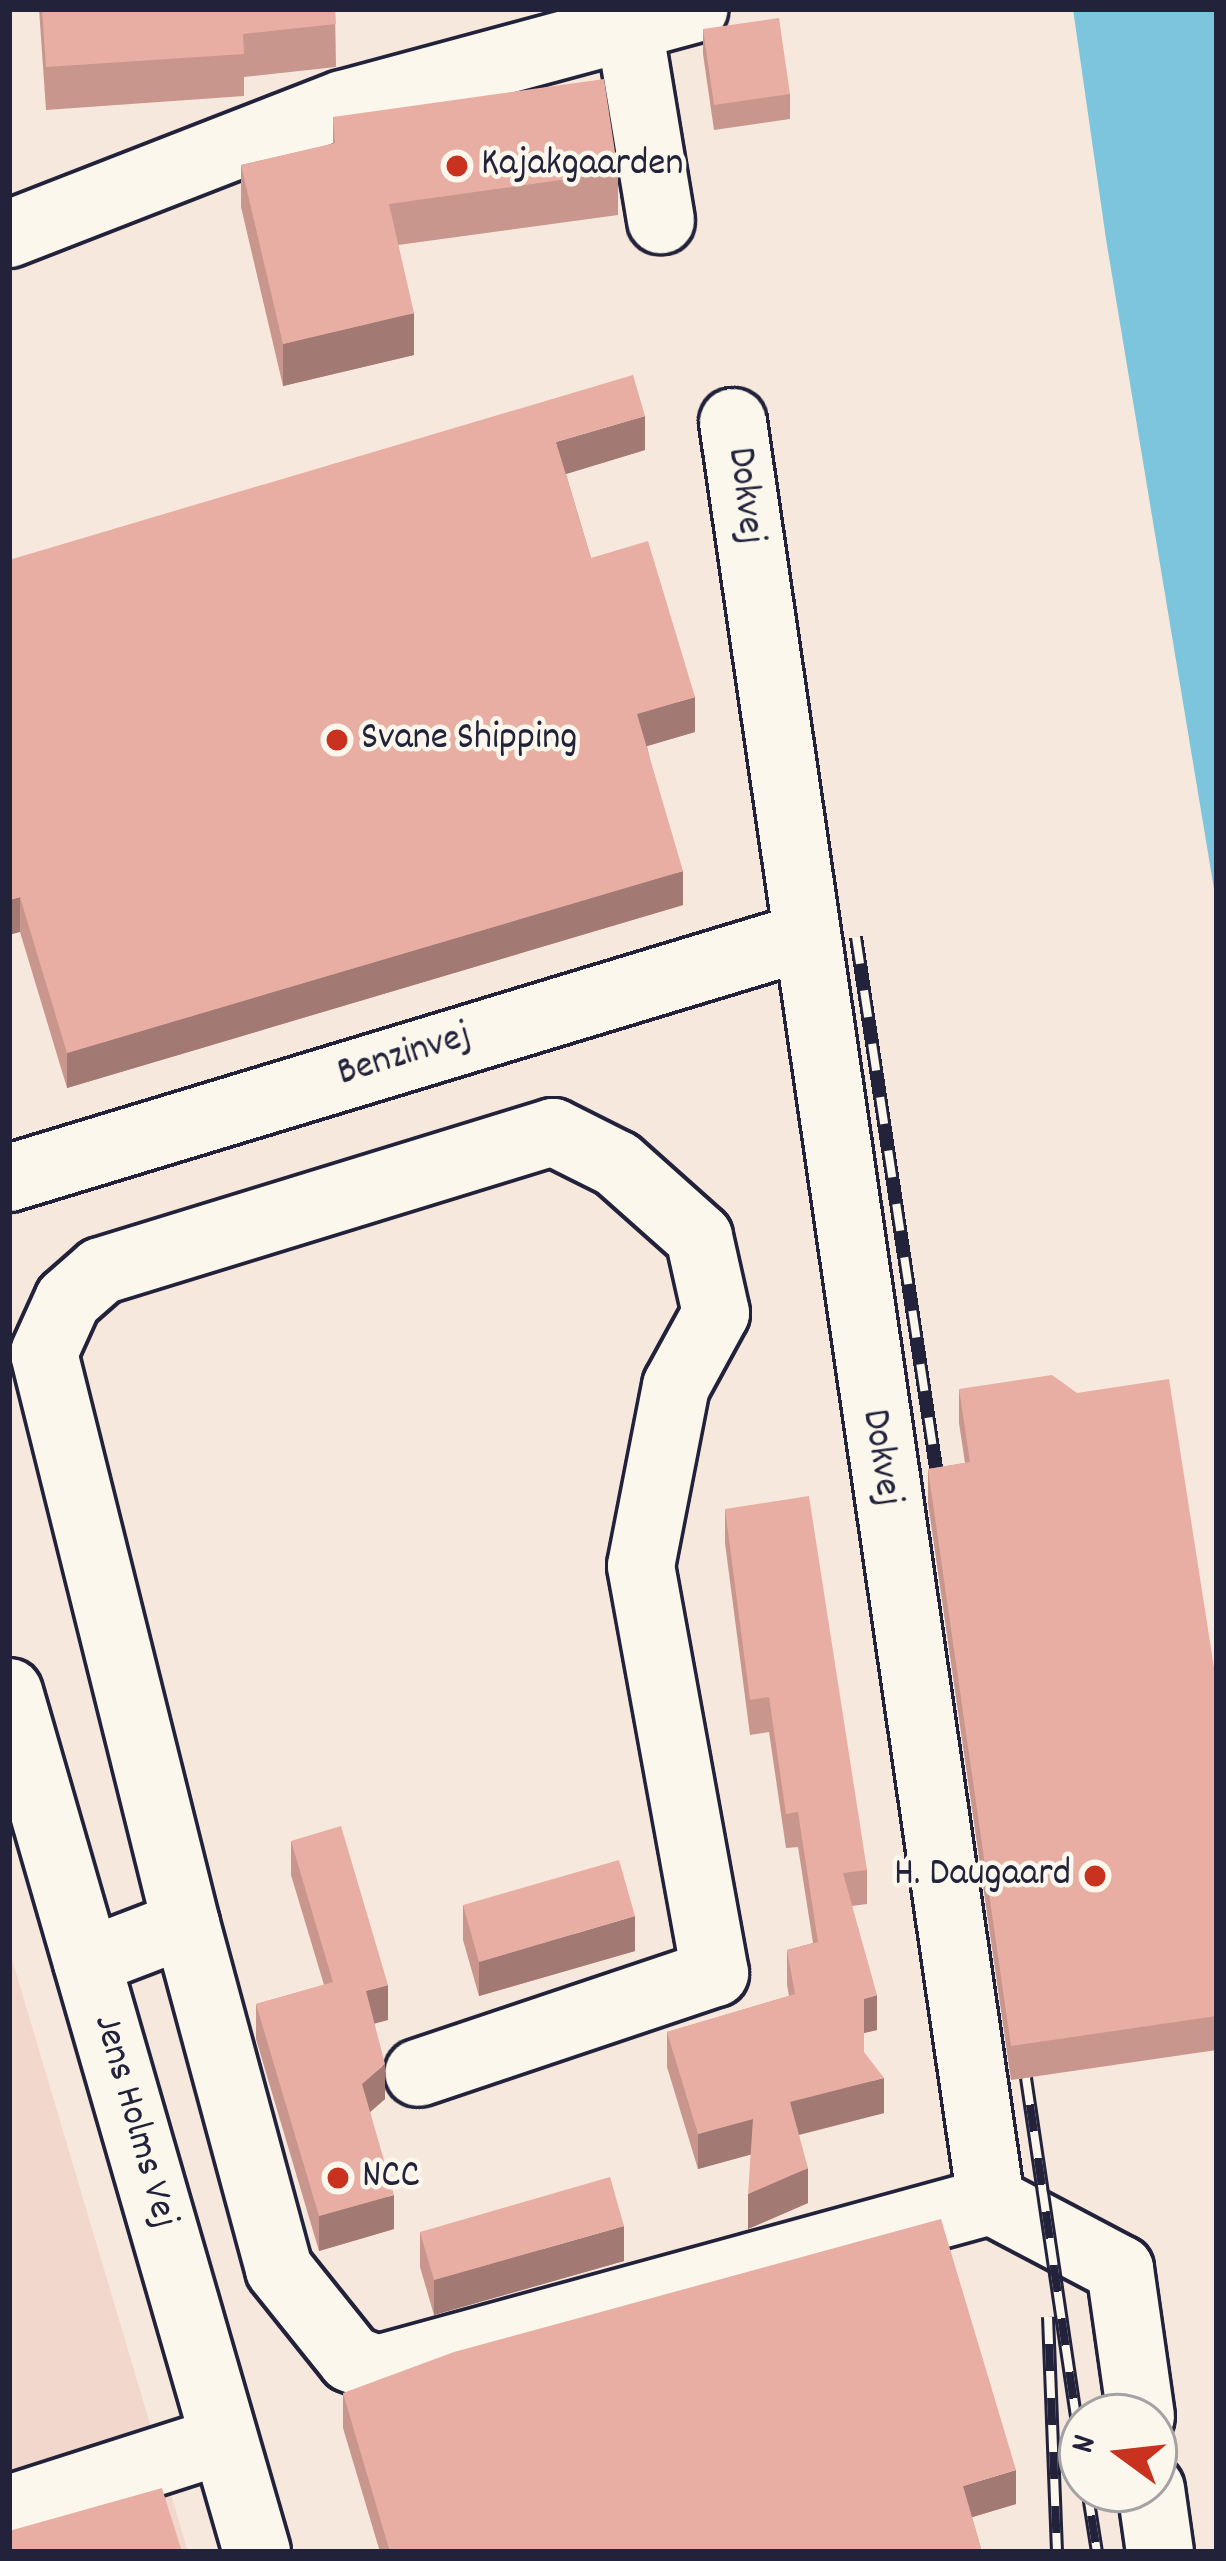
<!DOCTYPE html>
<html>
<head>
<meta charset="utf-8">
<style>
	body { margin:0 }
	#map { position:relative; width:1226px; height:2561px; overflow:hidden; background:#f7e8de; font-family:Dekko,sans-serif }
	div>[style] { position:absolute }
	.built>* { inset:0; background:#f2d7cd }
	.water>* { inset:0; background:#7cc5dc }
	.roads { filter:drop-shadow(3px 0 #22223b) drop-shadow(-3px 0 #22223b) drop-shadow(0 3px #22223b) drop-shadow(0 -3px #22223b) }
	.minor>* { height:66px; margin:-33px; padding:0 33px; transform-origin:33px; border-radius:33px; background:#fbf7ec }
	.major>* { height:66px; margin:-33px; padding:0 33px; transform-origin:33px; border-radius:33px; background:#fbf7ec }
	.rail>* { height:14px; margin-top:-7px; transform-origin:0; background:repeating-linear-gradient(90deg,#fbf7ec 0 27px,#22223b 0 54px); box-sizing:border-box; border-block:3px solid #22223b }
	.wall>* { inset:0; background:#c8968d }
	.shaded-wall>* { inset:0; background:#a27a73 }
	.building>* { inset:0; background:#e8aea4 }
	.dots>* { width:33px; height:33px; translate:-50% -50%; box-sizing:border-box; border:6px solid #fbf7ec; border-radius:50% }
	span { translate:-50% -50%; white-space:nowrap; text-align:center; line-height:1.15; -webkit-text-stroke:9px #fbf7ec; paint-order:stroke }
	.poi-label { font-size:39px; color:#22223b }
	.left { translate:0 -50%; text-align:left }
	.right { translate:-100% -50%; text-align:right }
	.street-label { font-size:39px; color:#22223b }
	.frame { position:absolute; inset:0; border:12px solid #22223b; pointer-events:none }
	.north { position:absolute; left:1058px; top:2393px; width:120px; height:120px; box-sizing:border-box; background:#fbf7ec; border:3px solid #a4a2a5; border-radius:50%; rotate:285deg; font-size:33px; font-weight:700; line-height:48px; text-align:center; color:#22223b }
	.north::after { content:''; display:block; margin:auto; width:42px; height:54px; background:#c8321e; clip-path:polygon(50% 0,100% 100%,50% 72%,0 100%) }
</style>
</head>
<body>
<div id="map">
	<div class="built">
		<div style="clip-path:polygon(9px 1949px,188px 2552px,9px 2552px)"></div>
	</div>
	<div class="water">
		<div style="clip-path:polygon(1073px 9px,1217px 9px,1217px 907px,1106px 239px)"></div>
	</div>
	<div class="roads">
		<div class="minor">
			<div style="left:629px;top:27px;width:196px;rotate:80.6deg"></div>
			<div style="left:9px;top:234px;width:358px;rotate:-21.3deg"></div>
			<div style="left:343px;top:104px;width:364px;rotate:-15.1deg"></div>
			<div style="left:733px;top:422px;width:1798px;rotate:81.75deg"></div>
			<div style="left:9px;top:1178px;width:828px;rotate:-16.86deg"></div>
			<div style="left:186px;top:1924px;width:588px;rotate:-103.97deg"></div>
			<div style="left:44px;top:1353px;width:58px;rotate:-65.6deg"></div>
			<div style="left:68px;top:1300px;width:44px;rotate:-41.3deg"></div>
			<div style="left:101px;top:1271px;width:473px;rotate:-17.1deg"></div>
			<div style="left:553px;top:1132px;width:72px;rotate:26.6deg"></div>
			<div style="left:617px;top:1164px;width:110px;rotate:41.7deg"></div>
			<div style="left:699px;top:1237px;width:78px;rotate:77.4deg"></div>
			<div style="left:716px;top:1313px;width:83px;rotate:118.7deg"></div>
			<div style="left:676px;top:1386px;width:183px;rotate:101deg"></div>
			<div style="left:641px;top:1566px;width:414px;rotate:79.7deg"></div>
			<div style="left:715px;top:1973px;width:313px;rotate:161.4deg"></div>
			<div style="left:87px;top:1962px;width:106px;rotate:-21deg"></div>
			<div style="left:186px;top:1924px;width:357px;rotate:74.9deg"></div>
			<div style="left:279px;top:2269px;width:115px;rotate:51.3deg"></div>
			<div style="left:351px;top:2359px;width:28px;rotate:21deg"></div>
			<div style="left:377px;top:2369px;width:637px;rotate:-15.3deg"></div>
			<div style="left:991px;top:2201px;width:146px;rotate:27.8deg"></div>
			<div style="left:1120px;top:2269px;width:149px;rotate:81.9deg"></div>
			<div style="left:1151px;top:2489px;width:64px;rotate:81.9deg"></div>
			<div style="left:9px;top:2509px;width:226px;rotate:-17.8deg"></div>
		</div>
		<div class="major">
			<div style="left:9px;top:1692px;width:895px;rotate:73.91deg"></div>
		</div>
	</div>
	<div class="rail">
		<div style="left:856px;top:937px;width:570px;rotate:81.43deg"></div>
		<div style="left:1026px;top:2078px;width:384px;rotate:81.6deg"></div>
		<div style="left:1048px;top:2317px;width:235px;rotate:87.8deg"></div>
		<div style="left:1087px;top:2489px;width:64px;rotate:81deg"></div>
	</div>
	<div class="wall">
		<div style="clip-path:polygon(39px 9px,335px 9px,336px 67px,244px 77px,244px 96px,46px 110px)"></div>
		<div style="clip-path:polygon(703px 29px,790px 94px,790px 119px,714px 130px,703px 54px)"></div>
		<div style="clip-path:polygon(333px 117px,618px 172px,618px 215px,398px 245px,414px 355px,283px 386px,241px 207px,241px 165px,333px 144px)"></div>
		<div style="clip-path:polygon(645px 450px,566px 474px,591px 558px,695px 732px,647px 746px,683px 905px,67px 1088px,20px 932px,9px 560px)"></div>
		<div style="clip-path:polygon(959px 1389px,1217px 1687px,1217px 2050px,1011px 2080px,928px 1503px,928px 1469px,965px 1463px,959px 1423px)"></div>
		<div style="clip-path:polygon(725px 1509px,867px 1870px,867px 1904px,852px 1906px,877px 2030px,864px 2033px,864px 2053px,884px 2113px,799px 2135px,808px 2203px,748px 2229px,751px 2154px,698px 2169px,667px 2067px,667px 2032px,789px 1996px,787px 1985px,787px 1950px,813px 1943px,798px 1847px,786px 1848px,769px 1732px,750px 1735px,725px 1543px)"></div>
		<div style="clip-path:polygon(291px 1841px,388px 2020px,374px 2023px,385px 2099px,370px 2112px,394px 2229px,319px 2251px,256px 2039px,256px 2004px,324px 1985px,291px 1875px)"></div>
		<div style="clip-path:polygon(463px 1905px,635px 1951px,479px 1996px,463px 1940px)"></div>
		<div style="clip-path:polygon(420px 2232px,624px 2261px,434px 2315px,420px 2267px)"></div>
		<div style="clip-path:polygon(343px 2393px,1016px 2504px,972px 2517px,982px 2552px,380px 2552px,343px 2428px)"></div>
	</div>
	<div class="shaded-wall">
		<div style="clip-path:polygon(414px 313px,414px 355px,283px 386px,283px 344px)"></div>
		<div style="clip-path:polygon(645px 416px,645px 450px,556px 477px,556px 442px)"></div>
		<div style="clip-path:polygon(695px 697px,695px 732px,637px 749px,637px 714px)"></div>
		<div style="clip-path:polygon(683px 871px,683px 905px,67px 1088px,67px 1053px)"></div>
		<div style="clip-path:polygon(20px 897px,20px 932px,9px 935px,9px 900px)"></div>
		<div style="clip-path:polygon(635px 1916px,635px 1951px,479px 1996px,479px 1962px)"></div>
		<div style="clip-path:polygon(388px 1985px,388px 2020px,366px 2026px,366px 1991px)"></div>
		<div style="clip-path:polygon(877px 1995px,877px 2030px,864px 2033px,864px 2083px,884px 2078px,884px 2113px,790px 2137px,790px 2102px,864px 1999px)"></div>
		<div style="clip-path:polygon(385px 2064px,385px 2099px,362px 2119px,362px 2084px)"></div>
		<div style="clip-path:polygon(753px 2119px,753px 2154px,698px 2169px,698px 2134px)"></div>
		<div style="clip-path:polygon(808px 2168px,808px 2203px,748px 2229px,748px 2194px)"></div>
		<div style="clip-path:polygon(394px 2195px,394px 2229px,319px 2251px,319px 2216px)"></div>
		<div style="clip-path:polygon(624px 2226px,624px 2261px,434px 2315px,434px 2280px)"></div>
		<div style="clip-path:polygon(1016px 2470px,1016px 2504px,963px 2520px,963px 2486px)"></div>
	</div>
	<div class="building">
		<div style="clip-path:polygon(42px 9px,335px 9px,336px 24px,243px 34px,244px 54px,46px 67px)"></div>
		<div style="clip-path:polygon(779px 18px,790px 94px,714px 105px,703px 29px)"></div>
		<div style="clip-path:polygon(604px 79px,618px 172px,389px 204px,414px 313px,283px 344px,241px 165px,335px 143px,333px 117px)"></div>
		<div style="clip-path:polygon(633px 375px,645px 416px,556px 442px,591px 558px,648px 541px,695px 697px,637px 714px,683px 871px,67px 1053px,20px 897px,9px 900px,9px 560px)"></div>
		<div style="clip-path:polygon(1052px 1375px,1077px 1393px,1169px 1379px,1217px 1687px,1217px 2016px,1011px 2046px,928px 1469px,970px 1462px,959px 1389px)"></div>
		<div style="clip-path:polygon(809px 1496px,867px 1870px,843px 1873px,877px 1995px,864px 1999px,864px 2052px,884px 2078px,790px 2102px,808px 2168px,748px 2194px,753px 2119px,698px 2134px,667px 2032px,795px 1994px,787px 1950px,818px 1942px,798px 1812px,786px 1814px,769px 1697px,750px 1700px,725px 1509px)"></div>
		<div style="clip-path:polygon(341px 1826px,388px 1985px,366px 1991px,385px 2064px,362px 2084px,394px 2195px,319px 2216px,256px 2004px,333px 1982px,291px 1841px)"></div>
		<div style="clip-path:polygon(619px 1860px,635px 1916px,479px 1962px,463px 1905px)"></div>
		<div style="clip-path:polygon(610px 2177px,624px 2226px,434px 2280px,420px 2232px)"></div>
		<div style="clip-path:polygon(941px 2219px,1016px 2470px,963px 2486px,982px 2552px,390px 2552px,343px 2393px,454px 2352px)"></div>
		<div style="clip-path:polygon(162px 2488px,182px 2552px,9px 2552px,9px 2531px)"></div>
	</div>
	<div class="dots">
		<div style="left:457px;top:166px;background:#c8321e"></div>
		<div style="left:337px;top:740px;background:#c8321e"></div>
		<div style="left:1095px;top:1876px;background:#c8321e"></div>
		<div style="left:338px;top:2178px;background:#c8321e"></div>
	</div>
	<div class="poi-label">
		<span class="left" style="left:481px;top:166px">Kajakgaarden</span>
		<span class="left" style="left:361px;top:740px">Svane Shipping</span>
		<span class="right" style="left:1071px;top:1876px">H. Daugaard</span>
		<span class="left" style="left:362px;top:2178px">NCC</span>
	</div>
	<div class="street-label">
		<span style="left:743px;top:496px;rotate:83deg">Dokvej</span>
		<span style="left:405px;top:1057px;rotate:-17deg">Benzinvej</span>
		<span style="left:879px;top:1458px;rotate:81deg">Dokvej</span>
		<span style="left:133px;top:2122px;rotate:74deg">Jens Holms Vej</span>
	</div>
	<div class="frame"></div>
	<div class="north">N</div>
</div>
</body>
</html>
